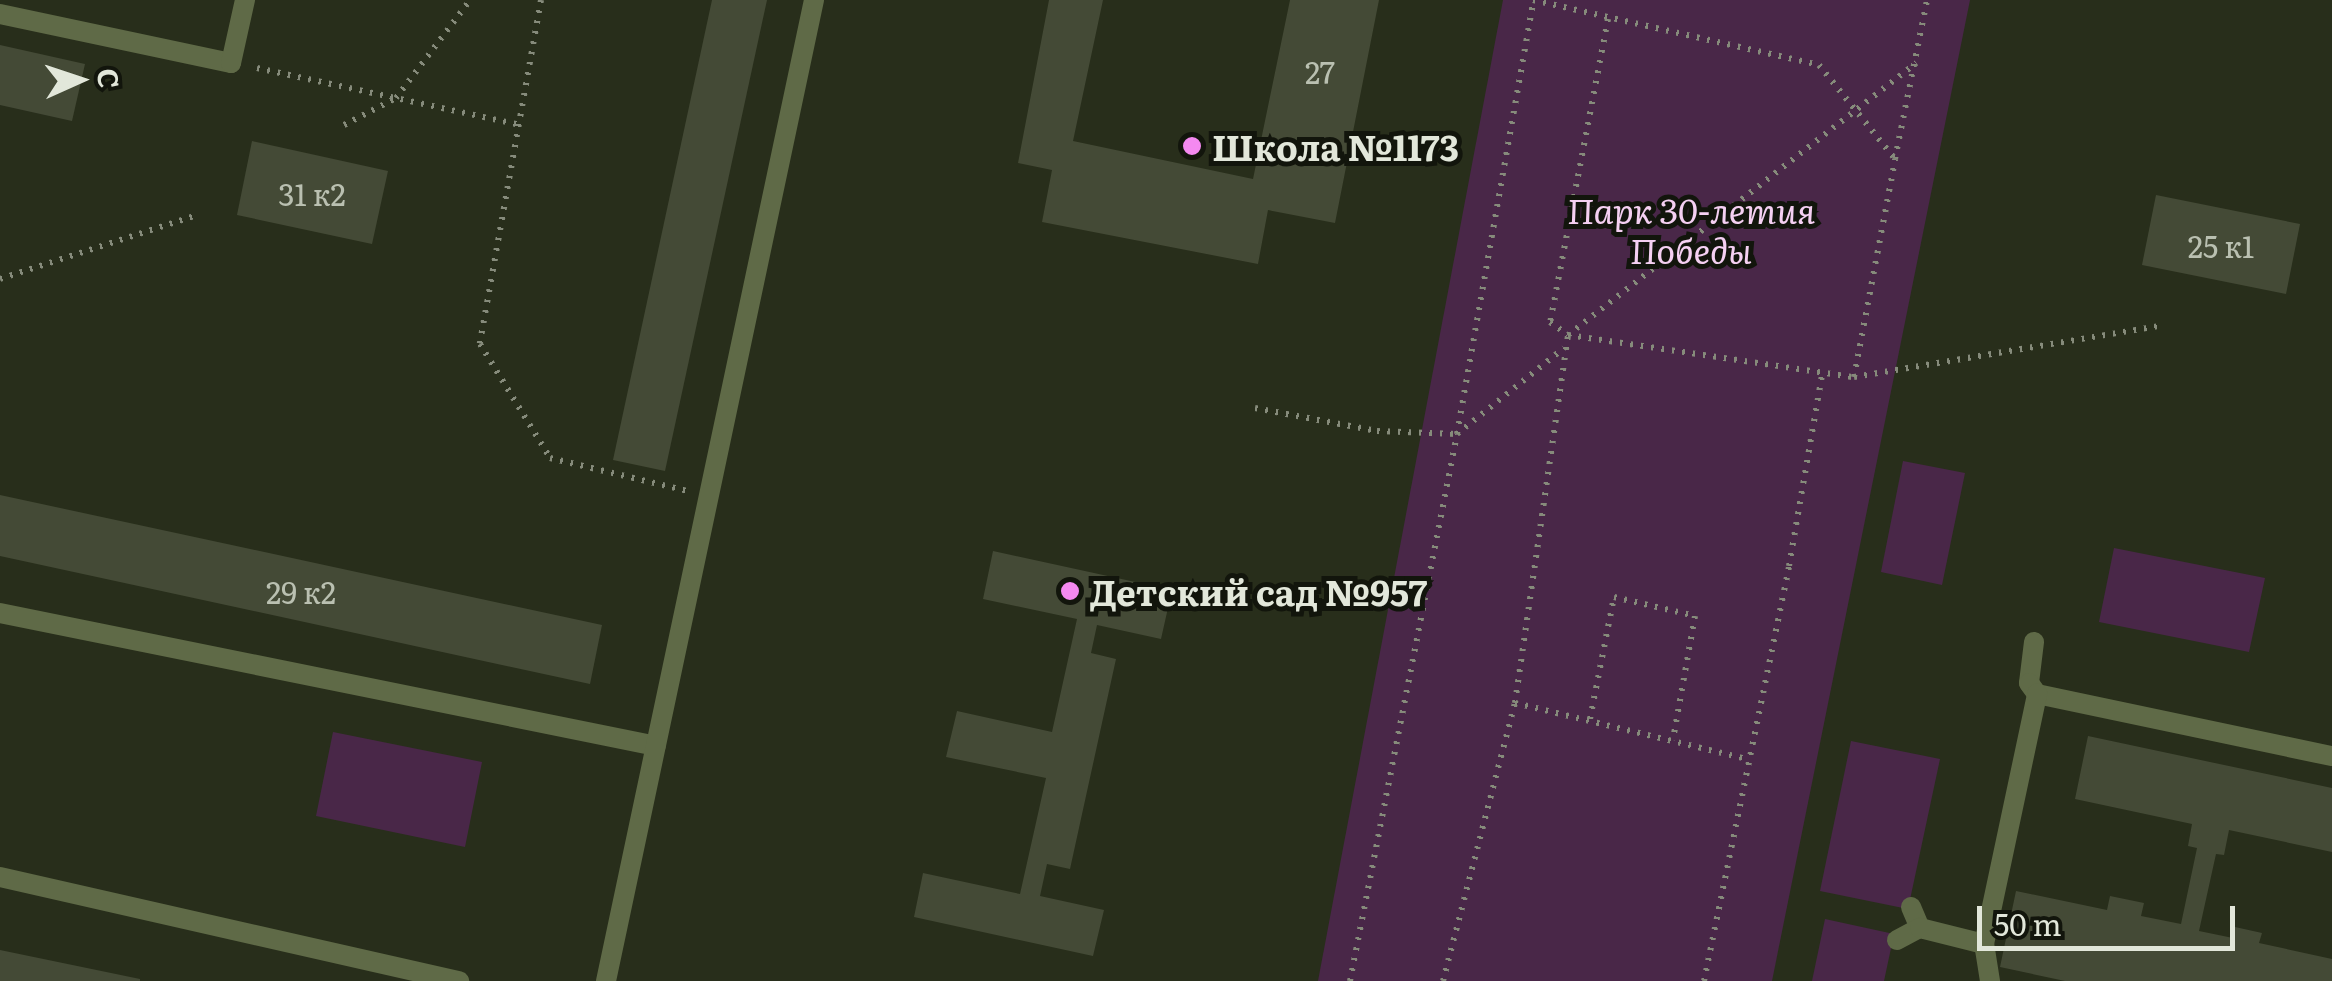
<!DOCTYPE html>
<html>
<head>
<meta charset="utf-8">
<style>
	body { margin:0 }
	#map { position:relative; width:2332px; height:981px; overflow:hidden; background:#282e1b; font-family:Literata,serif }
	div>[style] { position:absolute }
	.green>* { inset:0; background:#492748 }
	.building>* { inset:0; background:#444a36 }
	.path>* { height:6px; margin-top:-3px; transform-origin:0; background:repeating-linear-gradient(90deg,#868b7b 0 2.5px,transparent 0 10.5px) }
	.service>* { height:20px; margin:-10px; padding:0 10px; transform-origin:10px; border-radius:10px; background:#5f6a47 }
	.dots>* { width:28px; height:28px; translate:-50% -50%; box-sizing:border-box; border:5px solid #12150c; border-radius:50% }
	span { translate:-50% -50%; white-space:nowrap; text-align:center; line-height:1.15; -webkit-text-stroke:10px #12150c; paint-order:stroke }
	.number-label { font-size:30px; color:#bac0b1 }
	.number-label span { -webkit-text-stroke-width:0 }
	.poi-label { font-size:35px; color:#e2e7da; font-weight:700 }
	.left { translate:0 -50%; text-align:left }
	.park-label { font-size:35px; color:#f5d0f2; font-style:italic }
	.north { position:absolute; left:30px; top:30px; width:100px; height:100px; -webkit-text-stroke:8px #12150c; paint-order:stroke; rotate:87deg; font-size:28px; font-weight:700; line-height:40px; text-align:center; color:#e2e7da }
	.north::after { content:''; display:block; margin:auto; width:35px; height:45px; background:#e2e7da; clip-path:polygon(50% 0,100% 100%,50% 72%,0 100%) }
	.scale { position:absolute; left:1977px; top:906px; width:258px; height:45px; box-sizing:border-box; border:5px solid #e2e7da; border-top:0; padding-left:12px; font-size:30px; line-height:35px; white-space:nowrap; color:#e2e7da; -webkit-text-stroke:8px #12150c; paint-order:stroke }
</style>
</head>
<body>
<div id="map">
	<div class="green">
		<div style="clip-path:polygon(1503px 0,1970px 0,1772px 981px,1318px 981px)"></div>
		<div style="clip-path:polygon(1903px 461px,1965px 473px,1942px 585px,1881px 572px)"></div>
		<div style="clip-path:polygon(2114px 548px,2265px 578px,2249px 652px,2099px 622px)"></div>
		<div style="clip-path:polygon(333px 732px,482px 762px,465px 847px,316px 816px)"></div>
		<div style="clip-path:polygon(1851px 741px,1940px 759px,1908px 909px,1820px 891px)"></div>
		<div style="clip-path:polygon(1825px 919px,1894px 934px,1884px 981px,1812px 981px)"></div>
	</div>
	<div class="building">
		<div style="clip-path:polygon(712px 0,767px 0,665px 471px,613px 460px)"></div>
		<div style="clip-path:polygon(1049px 0,1103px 0,1073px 141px,1253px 179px,1290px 0,1379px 0,1335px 223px,1268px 210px,1258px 264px,1042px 222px,1052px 170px,1018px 163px)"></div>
		<div style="clip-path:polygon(0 45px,85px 64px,72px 121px,0 105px)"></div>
		<div style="clip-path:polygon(252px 141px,388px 171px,372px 244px,237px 215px)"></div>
		<div style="clip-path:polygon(2156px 195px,2300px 224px,2286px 294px,2142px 265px)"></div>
		<div style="clip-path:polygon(0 495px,602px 625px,590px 684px,0 556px)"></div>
		<div style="clip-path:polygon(993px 551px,1172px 590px,1161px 639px,1097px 625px,1091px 653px,1116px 659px,1070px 869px,1047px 864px,1040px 896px,1104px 910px,1093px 956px,914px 917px,923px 873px,1020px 894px,1046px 778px,946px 757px,957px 711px,1052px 732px,1077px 619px,983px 599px)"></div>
		<div style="clip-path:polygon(2088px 736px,2332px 788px,2332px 852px,2229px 830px,2224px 855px,2216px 854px,2199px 931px,2233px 938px,2235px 927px,2262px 933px,2259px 943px,2332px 959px,2332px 981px,2065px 981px,2000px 967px,2016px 891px,2107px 910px,2110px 896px,2144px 903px,2141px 916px,2181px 924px,2197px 848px,2188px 846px,2192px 824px,2075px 799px)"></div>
		<div style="clip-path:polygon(0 950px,140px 979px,140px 981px,0 981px)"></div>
	</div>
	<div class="path">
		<div style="left:541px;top:0;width:349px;rotate:100.1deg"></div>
		<div style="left:480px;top:344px;width:134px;rotate:58.4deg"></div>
		<div style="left:550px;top:458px;width:141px;rotate:13.5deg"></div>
		<div style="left:1533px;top:0;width:293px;rotate:12.8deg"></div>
		<div style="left:1819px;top:65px;width:121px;rotate:51deg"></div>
		<div style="left:1895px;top:159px;width:162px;rotate:-78.6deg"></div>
		<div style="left:1608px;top:19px;width:309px;rotate:100.8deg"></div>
		<div style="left:1550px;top:322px;width:22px;rotate:36deg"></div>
		<div style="left:1568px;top:335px;width:289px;rotate:8.4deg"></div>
		<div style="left:1854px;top:377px;width:222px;rotate:-79.3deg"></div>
		<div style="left:257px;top:68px;width:266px;rotate:12.2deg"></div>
		<div style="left:344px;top:125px;width:59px;rotate:-27.4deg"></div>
		<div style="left:396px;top:98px;width:123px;rotate:-52.9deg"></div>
		<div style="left:0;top:279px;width:207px;rotate:-18deg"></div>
		<div style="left:1854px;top:377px;width:310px;rotate:-9.5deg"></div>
		<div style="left:1255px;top:408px;width:124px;rotate:10.7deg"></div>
		<div style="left:1377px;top:431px;width:80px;rotate:2.1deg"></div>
		<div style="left:1457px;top:434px;width:137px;rotate:-38.8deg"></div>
		<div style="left:1515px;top:703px;width:239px;rotate:13.6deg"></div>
		<div style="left:1590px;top:719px;width:124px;rotate:-78.9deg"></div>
		<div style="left:1614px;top:597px;width:83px;rotate:13.2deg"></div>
		<div style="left:1695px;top:616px;width:126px;rotate:100.1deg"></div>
		<div style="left:1350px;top:981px;width:557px;rotate:-78.93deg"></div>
		<div style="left:1457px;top:434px;width:440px;rotate:-80deg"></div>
		<div style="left:1443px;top:981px;width:287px;rotate:-75.5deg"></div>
		<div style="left:1515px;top:703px;width:372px;rotate:-81.8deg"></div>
		<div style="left:1568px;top:335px;width:442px;rotate:-38deg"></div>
		<div style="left:1704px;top:981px;width:424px;rotate:-78.4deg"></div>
		<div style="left:1789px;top:566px;width:199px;rotate:-80.2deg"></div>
	</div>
	<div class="service">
		<div style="left:0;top:14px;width:236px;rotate:12deg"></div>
		<div style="left:231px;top:63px;width:65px;rotate:-77.5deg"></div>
		<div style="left:0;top:613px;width:669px;rotate:11.46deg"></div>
		<div style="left:2034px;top:642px;width:41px;rotate:97deg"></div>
		<div style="left:2029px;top:683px;width:14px;rotate:54deg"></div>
		<div style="left:2037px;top:694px;width:301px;rotate:11.9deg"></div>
		<div style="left:0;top:877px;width:471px;rotate:12.8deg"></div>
		<div style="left:1911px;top:907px;width:23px;rotate:67deg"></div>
		<div style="left:1897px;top:940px;width:26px;rotate:-28deg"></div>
		<div style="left:1920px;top:928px;width:66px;rotate:14deg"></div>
		<div style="left:606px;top:981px;width:1003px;rotate:-78.03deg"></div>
		<div style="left:1990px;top:981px;width:37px;rotate:-99deg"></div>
		<div style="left:1984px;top:944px;width:256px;rotate:-78deg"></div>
	</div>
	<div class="dots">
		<div style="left:1192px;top:146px;background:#f489f0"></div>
		<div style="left:1070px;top:591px;background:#f489f0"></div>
	</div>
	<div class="number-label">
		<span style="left:1320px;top:71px">27</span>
		<span style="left:312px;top:193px">31 к2</span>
		<span style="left:2221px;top:245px">25 к1</span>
		<span style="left:301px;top:591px">29 к2</span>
	</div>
	<div class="poi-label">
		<span class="left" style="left:1212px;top:146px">Школа №1173</span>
		<span class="left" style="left:1090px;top:591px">Детский сад №957</span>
	</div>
	<div class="park-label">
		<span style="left:1691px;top:229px">Парк 30-летия<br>Победы</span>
	</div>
	<div class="north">С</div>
	<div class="scale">50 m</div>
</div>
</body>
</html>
